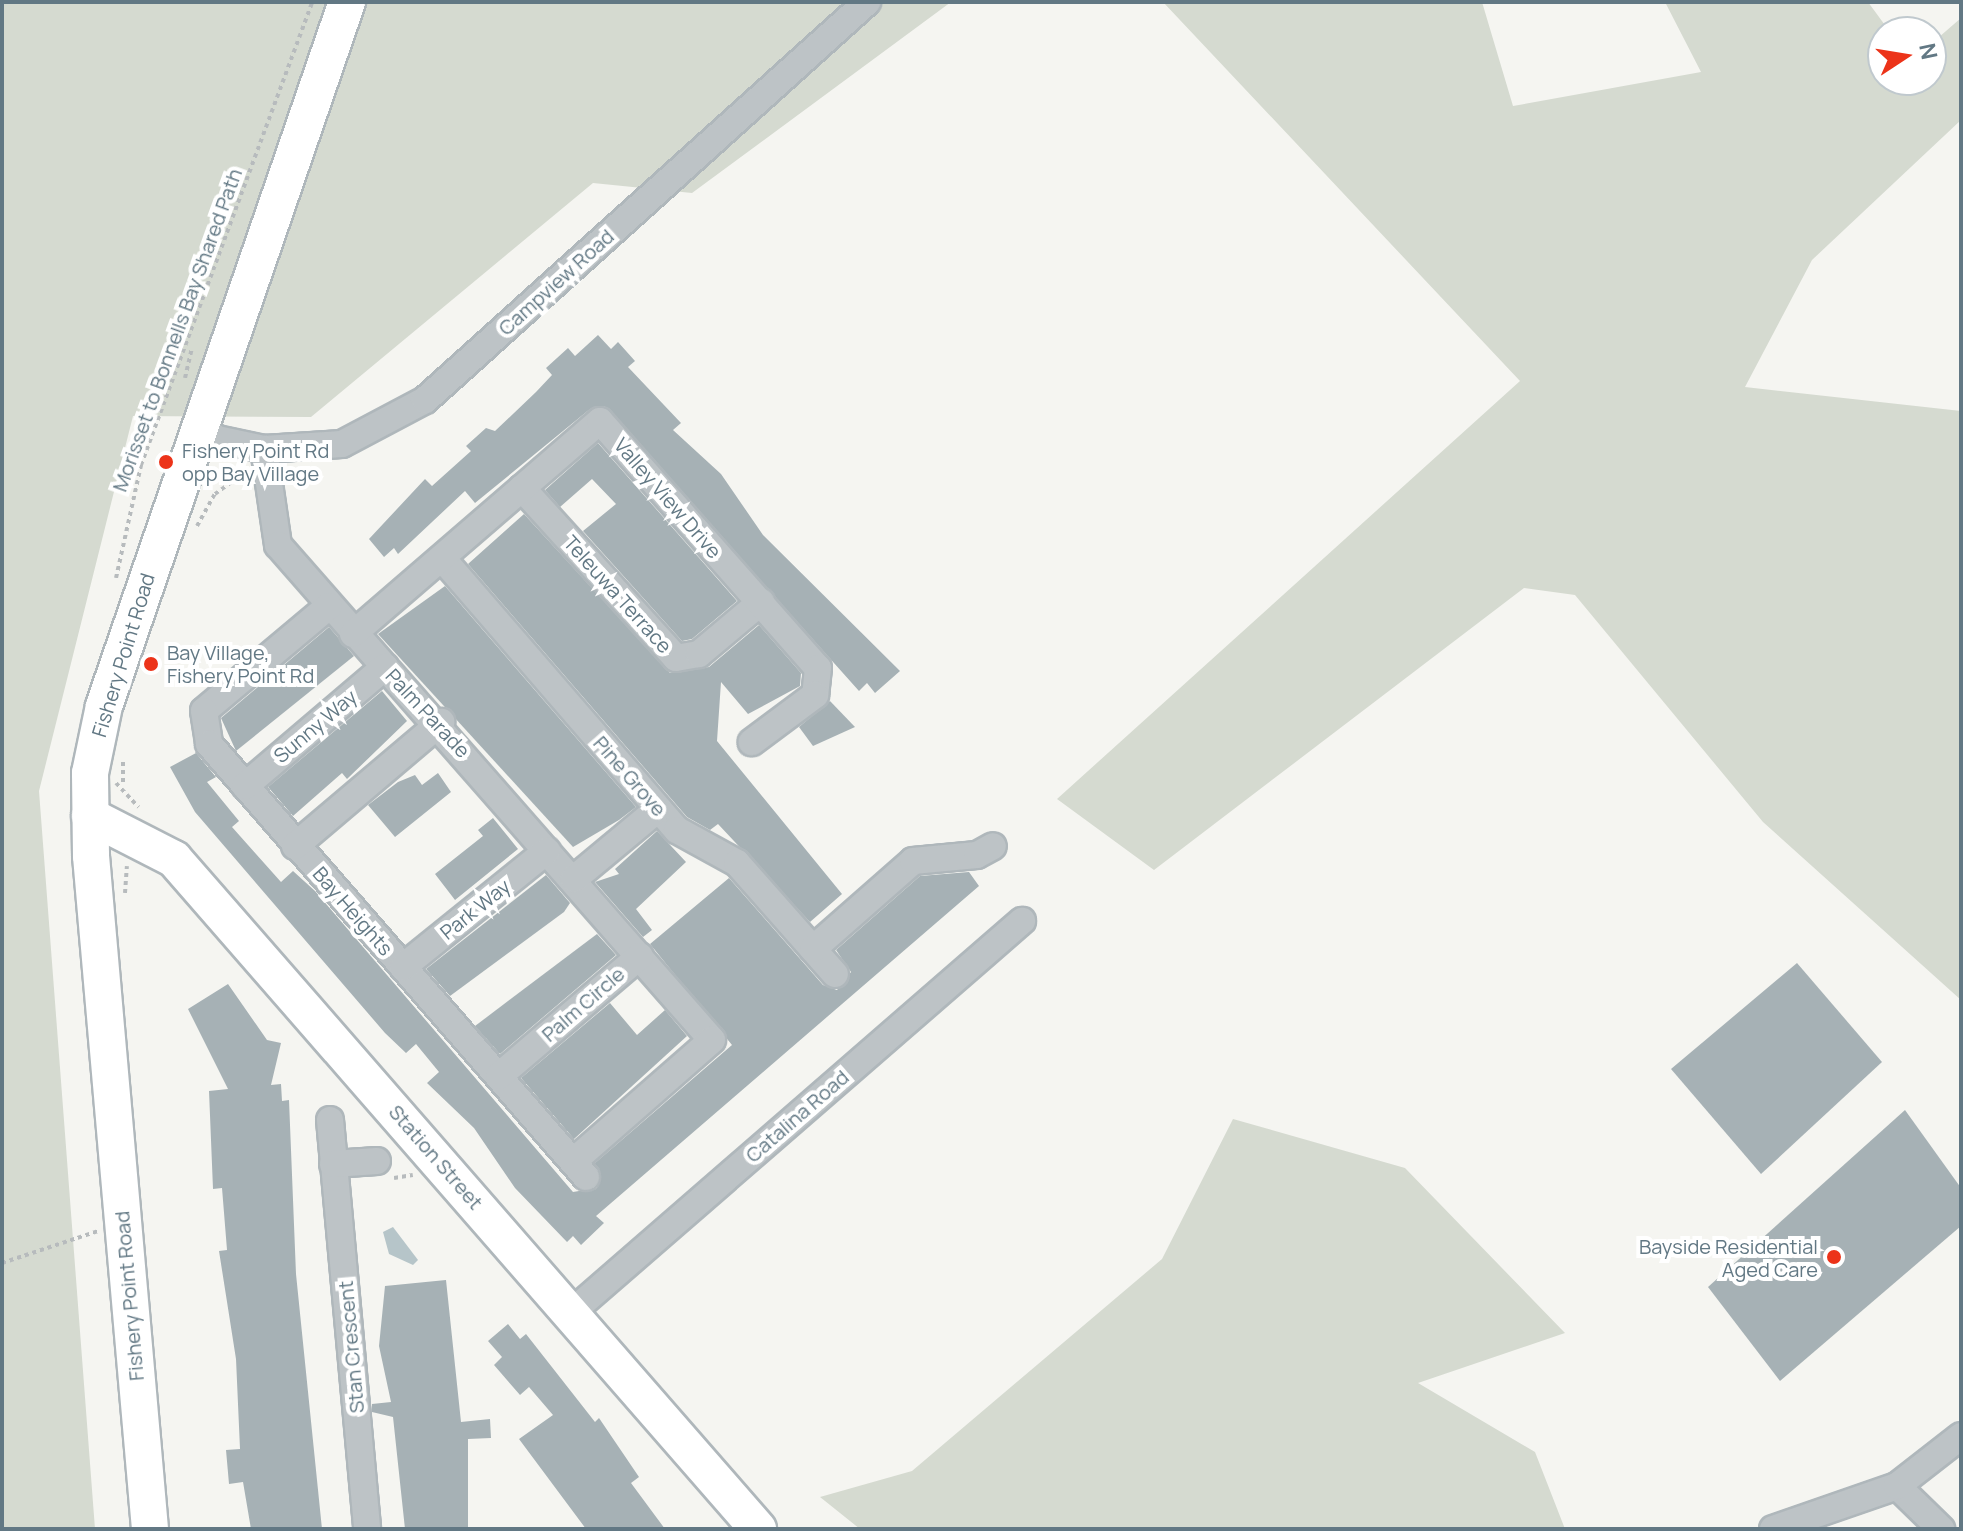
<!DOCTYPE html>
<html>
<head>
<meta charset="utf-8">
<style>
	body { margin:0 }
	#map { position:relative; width:1963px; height:1531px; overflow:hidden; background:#f5f5f1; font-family:Manrope,sans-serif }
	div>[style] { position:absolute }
	.green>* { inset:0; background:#d5dad0 }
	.water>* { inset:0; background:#b6c5c9 }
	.building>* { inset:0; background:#a6b1b5 }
	.path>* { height:4px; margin-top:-2px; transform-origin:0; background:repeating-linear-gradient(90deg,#b7bbbd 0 4px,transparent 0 8px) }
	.roads { filter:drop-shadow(2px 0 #afb7bb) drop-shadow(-2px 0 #afb7bb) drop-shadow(0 2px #afb7bb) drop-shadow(0 -2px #afb7bb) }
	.street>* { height:26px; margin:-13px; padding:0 13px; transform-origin:13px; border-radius:13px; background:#bdc3c6 }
	.secondary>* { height:36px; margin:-18px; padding:0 18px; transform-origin:18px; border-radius:18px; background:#fff }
	.dots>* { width:22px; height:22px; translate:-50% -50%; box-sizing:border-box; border:4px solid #fff; border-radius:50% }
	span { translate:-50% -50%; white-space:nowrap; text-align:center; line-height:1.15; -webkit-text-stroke:8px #fff; paint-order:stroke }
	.street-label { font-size:20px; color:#627884 }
	.poi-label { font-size:20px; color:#627884 }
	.left { translate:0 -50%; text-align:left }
	.right { translate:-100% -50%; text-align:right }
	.frame { position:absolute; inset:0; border:4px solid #627884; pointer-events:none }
	.north { position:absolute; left:1867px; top:16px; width:80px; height:80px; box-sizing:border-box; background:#fff; border:2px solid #c0c9ce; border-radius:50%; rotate:78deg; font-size:22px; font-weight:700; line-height:32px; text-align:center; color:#627884 }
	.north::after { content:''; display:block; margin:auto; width:28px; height:36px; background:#ec3319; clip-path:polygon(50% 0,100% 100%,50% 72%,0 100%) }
</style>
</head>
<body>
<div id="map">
	<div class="green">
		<div style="clip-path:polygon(2px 2px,951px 2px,692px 193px,593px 183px,311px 417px,133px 416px,39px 791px,95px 1529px,2px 1529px)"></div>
		<div style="clip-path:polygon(1163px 2px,1482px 2px,1513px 106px,1701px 72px,1665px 2px,1868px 2px,1890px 32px,1883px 32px,1883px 80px,1931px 80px,1931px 44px,1961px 18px,1961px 120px,1812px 260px,1745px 387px,1961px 411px,1961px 1000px,1763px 822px,1575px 595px,1524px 588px,1154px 870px,1057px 799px,1520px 381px)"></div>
		<div style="clip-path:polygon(1233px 1119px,1405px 1168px,1565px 1333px,1418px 1383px,1535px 1452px,1565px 1529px,860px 1529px,820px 1497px,912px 1471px,1162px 1259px)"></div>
	</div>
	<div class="water">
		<div style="clip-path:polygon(393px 1227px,418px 1260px,413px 1265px,389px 1254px,383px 1232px)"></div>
	</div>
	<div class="building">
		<div style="clip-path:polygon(598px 335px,611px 349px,618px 342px,635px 361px,628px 367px,681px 423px,673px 430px,721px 474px,763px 535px,900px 671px,875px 693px,867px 683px,859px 691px,604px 406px,590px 409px,475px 503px,465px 491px,398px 554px,394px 548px,384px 557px,369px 539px,425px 479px,432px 486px,471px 451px,466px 446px,486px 428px,495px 431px,536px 392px,552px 375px,546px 368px,568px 348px,575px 356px)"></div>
		<div style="clip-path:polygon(598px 443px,737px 601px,692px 639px,682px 641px,583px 531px,616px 504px,592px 479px,560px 507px,545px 490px)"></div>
		<div style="clip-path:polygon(524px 514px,670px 673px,709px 667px,759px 625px,801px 673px,800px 686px,748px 714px,721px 682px,717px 741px,842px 894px,810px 922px,718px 824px,710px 830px,687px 817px,468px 564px)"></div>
		<div style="clip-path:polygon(445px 586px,636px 807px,619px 820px,573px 847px,378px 634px)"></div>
		<div style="clip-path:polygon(329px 627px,354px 656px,236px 751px,221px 718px)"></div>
		<div style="clip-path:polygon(382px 691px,407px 721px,347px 779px,342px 773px,293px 816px,268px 787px)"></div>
		<div style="clip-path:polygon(830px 701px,855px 727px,813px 746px,799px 727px)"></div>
		<div style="clip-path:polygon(196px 753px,216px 777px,207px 782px,239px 821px,232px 827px,281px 882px,293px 871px,315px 891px,573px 1192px,597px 1188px,595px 1163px,732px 1045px,650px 944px,729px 878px,823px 985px,837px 990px,851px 972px,836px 950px,920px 876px,969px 872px,979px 886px,596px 1216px,604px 1223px,581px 1245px,573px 1236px,567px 1242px,515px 1188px,474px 1128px,427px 1083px,439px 1072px,416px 1044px,406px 1053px,385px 1033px,195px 812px,170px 767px)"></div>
		<div style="clip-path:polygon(438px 773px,451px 792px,395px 837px,368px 805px,398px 782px,415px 775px,422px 785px)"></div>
		<div style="clip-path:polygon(493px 818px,518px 849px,455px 900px,435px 874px,483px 836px,478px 830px)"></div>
		<div style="clip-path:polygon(657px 831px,686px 862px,636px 909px,652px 930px,643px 937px,595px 882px,619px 874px,615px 869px)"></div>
		<div style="clip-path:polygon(546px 875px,570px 903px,564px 912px,450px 996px,426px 969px)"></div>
		<div style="clip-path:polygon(597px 934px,616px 955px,500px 1054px,475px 1026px)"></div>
		<div style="clip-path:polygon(1797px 963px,1882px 1062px,1761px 1174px,1671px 1069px)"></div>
		<div style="clip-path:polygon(228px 984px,267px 1040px,281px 1043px,271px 1085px,281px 1084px,282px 1101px,289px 1100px,296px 1274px,322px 1529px,251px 1529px,243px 1482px,229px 1484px,226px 1450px,240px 1449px,236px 1359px,219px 1251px,227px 1250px,222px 1188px,213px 1189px,209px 1091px,228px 1089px,188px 1009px)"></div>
		<div style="clip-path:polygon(610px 1003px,637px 1035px,665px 1010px,687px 1036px,574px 1139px,521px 1078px)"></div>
		<div style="clip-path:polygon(1905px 1110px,1961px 1188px,1961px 1226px,1780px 1381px,1708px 1287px)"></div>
		<div style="clip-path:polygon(446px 1280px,461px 1422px,490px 1419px,491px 1438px,468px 1439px,468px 1529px,405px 1529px,393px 1417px,372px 1412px,372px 1404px,391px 1402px,379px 1346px,385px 1286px)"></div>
		<div style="clip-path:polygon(508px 1324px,520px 1339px,526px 1334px,595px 1422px,599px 1418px,639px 1477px,631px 1483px,665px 1529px,586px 1529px,519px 1439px,553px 1415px,529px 1387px,520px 1395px,494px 1365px,502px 1357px,488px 1341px)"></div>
	</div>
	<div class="path">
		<div style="left:185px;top:378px;width:31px;rotate:-77deg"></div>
		<div style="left:197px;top:526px;width:37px;rotate:-61deg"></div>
		<div style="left:215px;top:494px;width:34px;rotate:-36deg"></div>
		<div style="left:116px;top:578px;width:116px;rotate:-77.5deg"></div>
		<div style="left:141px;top:465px;width:494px;rotate:-69.7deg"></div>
		<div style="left:123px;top:762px;width:21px;rotate:90deg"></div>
		<div style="left:116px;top:783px;width:33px;rotate:47deg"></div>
		<div style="left:125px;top:893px;width:27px;rotate:-86deg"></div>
		<div style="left:394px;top:1178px;width:19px;rotate:-9deg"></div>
		<div style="left:2px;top:1263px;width:101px;rotate:-18.4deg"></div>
	</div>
	<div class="roads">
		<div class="street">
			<div style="left:200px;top:427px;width:21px;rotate:35deg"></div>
			<div style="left:217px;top:439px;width:48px;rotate:12deg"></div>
			<div style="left:264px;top:449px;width:78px;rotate:-3.7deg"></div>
			<div style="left:342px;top:444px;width:94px;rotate:-27.9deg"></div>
			<div style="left:425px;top:400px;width:595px;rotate:-42deg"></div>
			<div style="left:264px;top:449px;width:97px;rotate:81.7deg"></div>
			<div style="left:278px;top:545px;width:658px;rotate:48.76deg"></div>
			<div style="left:712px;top:1040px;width:184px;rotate:138.8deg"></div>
			<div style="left:522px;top:488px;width:229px;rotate:47.8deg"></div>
			<div style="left:676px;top:658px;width:23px;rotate:-10deg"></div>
			<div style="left:699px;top:654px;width:81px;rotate:-40deg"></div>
			<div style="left:442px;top:558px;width:359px;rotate:49.2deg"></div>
			<div style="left:677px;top:830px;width:68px;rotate:28.8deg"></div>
			<div style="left:737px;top:863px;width:148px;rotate:48.6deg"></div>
			<div style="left:329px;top:606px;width:163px;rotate:140deg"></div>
			<div style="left:204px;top:711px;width:33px;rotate:81deg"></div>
			<div style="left:209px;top:744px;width:574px;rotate:48.95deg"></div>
			<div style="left:353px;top:634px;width:326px;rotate:-40.8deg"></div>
			<div style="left:600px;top:421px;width:329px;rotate:48.6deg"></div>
			<div style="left:818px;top:668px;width:27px;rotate:96deg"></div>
			<div style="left:815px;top:695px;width:79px;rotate:143.3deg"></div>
			<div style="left:245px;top:786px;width:184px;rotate:-40.4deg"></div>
			<div style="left:295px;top:846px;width:192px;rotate:-40.3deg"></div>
			<div style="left:574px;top:879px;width:109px;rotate:-39.8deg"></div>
			<div style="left:813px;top:949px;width:133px;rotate:-41.3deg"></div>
			<div style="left:913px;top:861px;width:64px;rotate:-5.4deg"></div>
			<div style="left:977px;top:855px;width:18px;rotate:-29deg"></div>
			<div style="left:403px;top:967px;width:185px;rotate:-38.9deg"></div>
			<div style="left:499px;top:1076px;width:185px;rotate:-40.4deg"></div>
			<div style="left:330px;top:1120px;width:411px;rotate:84.8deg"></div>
			<div style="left:333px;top:1164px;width:44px;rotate:-3.9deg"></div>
			<div style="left:573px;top:1311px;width:595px;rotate:-40.98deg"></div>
			<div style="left:1897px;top:1486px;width:62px;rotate:44.3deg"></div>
			<div style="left:1773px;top:1529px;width:131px;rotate:-19.1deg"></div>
			<div style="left:1897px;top:1486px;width:81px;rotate:-38deg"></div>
		</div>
		<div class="secondary">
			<div style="left:90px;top:816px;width:94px;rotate:27.1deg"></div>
			<div style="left:174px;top:859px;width:889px;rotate:48.92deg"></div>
			<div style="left:150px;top:1529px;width:676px;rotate:-95.01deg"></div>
			<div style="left:91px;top:856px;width:83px;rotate:-90.7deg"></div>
			<div style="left:90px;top:773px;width:68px;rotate:-78.2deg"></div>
			<div style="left:104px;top:706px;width:745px;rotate:-70.96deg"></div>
		</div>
	</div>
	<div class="dots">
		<div style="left:166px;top:462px;background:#ec3319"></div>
		<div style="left:151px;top:664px;background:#ec3319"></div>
		<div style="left:1834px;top:1257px;background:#ec3319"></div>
	</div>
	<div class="street-label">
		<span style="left:556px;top:282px;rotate:-42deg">Campview Road</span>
		<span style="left:177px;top:330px;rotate:-70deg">Morisset to Bonnells Bay Shared Path</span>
		<span style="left:668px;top:498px;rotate:49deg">Valley View Drive</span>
		<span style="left:618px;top:594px;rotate:48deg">Teleuwa Terrace</span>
		<span style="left:123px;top:655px;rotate:-73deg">Fishery Point Road</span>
		<span style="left:428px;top:713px;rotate:47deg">Palm Parade</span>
		<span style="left:315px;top:726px;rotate:-40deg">Sunny Way</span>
		<span style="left:630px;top:776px;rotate:49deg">Pine Grove</span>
		<span style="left:475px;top:909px;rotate:-39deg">Park Way</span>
		<span style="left:353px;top:911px;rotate:49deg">Bay Heights</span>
		<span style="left:583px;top:1004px;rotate:-41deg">Palm Circle</span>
		<span style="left:797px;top:1116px;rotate:-41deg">Catalina Road</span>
		<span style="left:436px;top:1157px;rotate:49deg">Station Street</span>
		<span style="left:129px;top:1296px;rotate:-95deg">Fishery Point Road</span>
		<span style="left:351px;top:1347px;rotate:-95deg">Stan Crescent</span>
	</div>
	<div class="poi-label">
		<span class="left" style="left:182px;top:462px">Fishery Point Rd<br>opp Bay Village</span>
		<span class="left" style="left:167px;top:664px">Bay Village,<br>Fishery Point Rd</span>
		<span class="right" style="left:1818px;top:1258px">Bayside Residential<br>Aged Care</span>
	</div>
	<div class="frame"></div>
	<div class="north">N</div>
</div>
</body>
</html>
